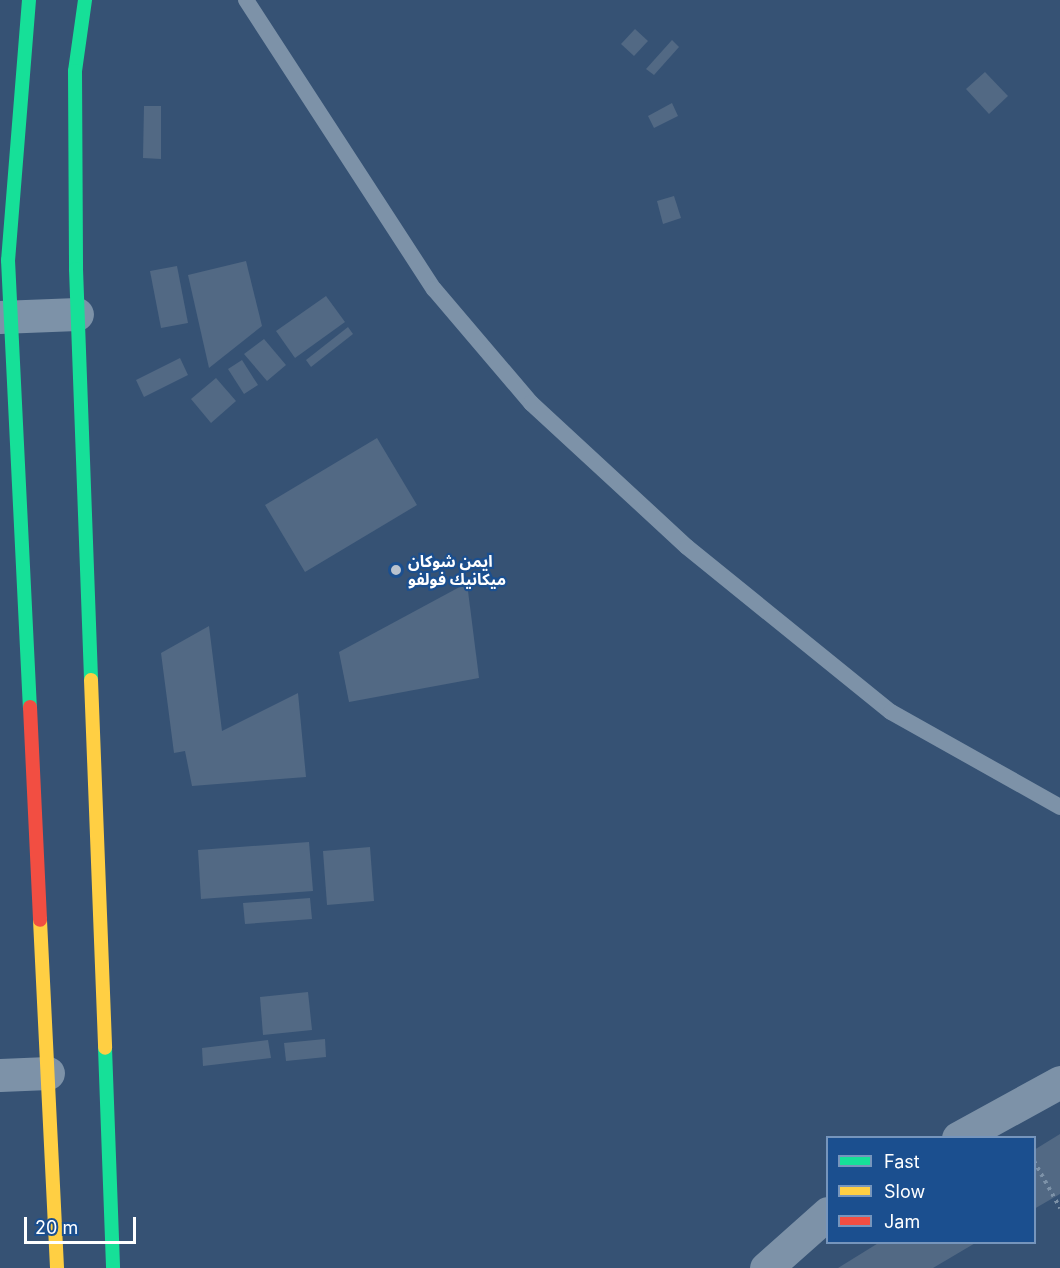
<!DOCTYPE html>
<html>
<head>
<meta charset="utf-8">
<style>
	body { margin:0 }
	#map { position:relative; width:1060px; height:1268px; overflow:hidden; background:#365274; font-family:Inter,"Noto Sans Arabic",sans-serif }
	div>[style] { position:absolute }
	.building>* { inset:0; background:#526984 }
	.path>* { height:4px; margin-top:-2px; transform-origin:0; background:repeating-linear-gradient(90deg,#7d92a8 0 3px,transparent 0 7.5px) }
	.lane>* { height:16px; margin:-8px; padding:0 8px; transform-origin:8px; border-radius:8px; background:#7d92a8 }
	.street>* { height:33px; margin:-16.5px; padding:0 16.5px; transform-origin:16.5px; border-radius:16.5px; background:#7d92a8 }
	.fast>* { height:14px; margin:-7px; padding:0 7px; transform-origin:7px; border-radius:7px; background:#16e098 }
	.slow>* { height:14px; margin:-7px; padding:0 7px; transform-origin:7px; border-radius:7px; background:#ffcf43 }
	.jam>* { height:14px; margin:-7px; padding:0 7px; transform-origin:7px; border-radius:7px; background:#f24e42 }
	.dots>* { width:16px; height:16px; translate:-50% -50%; box-sizing:border-box; border:3px solid #1b4f8f; border-radius:50% }
	span { translate:-50% -50%; white-space:nowrap; text-align:center; line-height:1.15; -webkit-text-stroke:4.5px #1b4f8f; paint-order:stroke }
	.poi-label { font-size:16px; color:#fff; font-weight:700 }
	.left { translate:0 -50%; text-align:left }
	.legend { position:absolute; left:826px; top:1136px; width:210px; height:108px; box-sizing:border-box; background:#1b4f8f; border:2px solid #7695bc; margin:0; padding:8px 10px; list-style:none; font-size:18px; color:#fff }
	.legend li { display:flex; align-items:center; gap:12px; height:30px }
	.legend b { width:30px; border:2px solid #7695bc }
	.scale { position:absolute; left:24px; top:1217px; width:112px; height:27px; box-sizing:border-box; border:3px solid #fff; border-top:0; padding-left:8px; font-size:18px; line-height:21px; white-space:nowrap; color:#fff; -webkit-text-stroke:4px #1b4f8f; paint-order:stroke }
</style>
</head>
<body>
<div id="map">
	<div class="building">
		<div style="clip-path:polygon(635px 29px,648px 41px,634px 56px,621px 44px)"></div>
		<div style="clip-path:polygon(672px 40px,679px 47px,654px 75px,646px 69px)"></div>
		<div style="clip-path:polygon(985px 72px,1008px 96px,989px 114px,966px 89px)"></div>
		<div style="clip-path:polygon(672px 103px,678px 116px,654px 128px,648px 116px)"></div>
		<div style="clip-path:polygon(144px 106px,161px 106px,161px 159px,143px 158px)"></div>
		<div style="clip-path:polygon(674px 196px,681px 218px,663px 224px,657px 201px)"></div>
		<div style="clip-path:polygon(246px 261px,262px 326px,209px 368px,188px 275px)"></div>
		<div style="clip-path:polygon(177px 266px,188px 323px,161px 328px,150px 271px)"></div>
		<div style="clip-path:polygon(326px 296px,345px 322px,295px 358px,276px 331px)"></div>
		<div style="clip-path:polygon(348px 327px,353px 334px,311px 367px,306px 360px)"></div>
		<div style="clip-path:polygon(264px 339px,286px 365px,267px 381px,244px 354px)"></div>
		<div style="clip-path:polygon(180px 358px,188px 375px,144px 397px,136px 380px)"></div>
		<div style="clip-path:polygon(242px 360px,258px 385px,244px 394px,228px 369px)"></div>
		<div style="clip-path:polygon(216px 378px,236px 401px,211px 423px,191px 399px)"></div>
		<div style="clip-path:polygon(377px 438px,417px 505px,305px 572px,265px 505px)"></div>
		<div style="clip-path:polygon(467px 583px,479px 678px,349px 702px,339px 652px)"></div>
		<div style="clip-path:polygon(209px 626px,222px 731px,298px 693px,306px 777px,192px 786px,185px 751px,174px 753px,161px 653px)"></div>
		<div style="clip-path:polygon(309px 842px,313px 891px,201px 899px,198px 850px)"></div>
		<div style="clip-path:polygon(370px 847px,374px 901px,327px 905px,323px 851px)"></div>
		<div style="clip-path:polygon(310px 898px,312px 919px,245px 924px,243px 903px)"></div>
		<div style="clip-path:polygon(308px 992px,312px 1030px,263px 1035px,260px 997px)"></div>
		<div style="clip-path:polygon(325px 1039px,326px 1057px,286px 1061px,284px 1043px)"></div>
		<div style="clip-path:polygon(268px 1040px,271px 1058px,203px 1066px,202px 1048px)"></div>
		<div style="clip-path:polygon(1060px 1134px,1060px 1194px,1034px 1209px,1034px 1150px)"></div>
		<div style="clip-path:polygon(880px 1242px,977px 1242px,933px 1268px,838px 1268px)"></div>
	</div>
	<div class="path">
		<div style="left:1034px;top:1161px;width:54px;rotate:61deg"></div>
	</div>
	<div class="lane">
		<div style="left:246px;top:0;width:345px;rotate:57deg"></div>
		<div style="left:434px;top:289px;width:150px;rotate:49.6deg"></div>
		<div style="left:531px;top:403px;width:212px;rotate:42.7deg"></div>
		<div style="left:687px;top:547px;width:262px;rotate:39deg"></div>
		<div style="left:891px;top:712px;width:194px;rotate:29.3deg"></div>
	</div>
	<div class="street">
		<div style="left:0;top:317px;width:77px;rotate:-2.2deg"></div>
		<div style="left:0;top:1075px;width:48px;rotate:-2.4deg"></div>
		<div style="left:958px;top:1138px;width:116px;rotate:-28.8deg"></div>
		<div style="left:766px;top:1268px;width:83px;rotate:-41.6deg"></div>
	</div>
	<div class="fast">
		<div style="left:29px;top:0;width:261px;rotate:94.6deg"></div>
		<div style="left:8px;top:260px;width:448px;rotate:87.2deg"></div>
		<div style="left:85px;top:0;width:72px;rotate:98deg"></div>
		<div style="left:75px;top:71px;width:198px;rotate:89.7deg"></div>
		<div style="left:76px;top:269px;width:411px;rotate:87.9deg"></div>
		<div style="left:105px;top:1048px;width:220px;rotate:87.9deg"></div>
	</div>
	<div class="slow">
		<div style="left:91px;top:680px;width:368px;rotate:87.8deg"></div>
		<div style="left:40px;top:920px;width:348px;rotate:87.2deg"></div>
	</div>
	<div class="jam">
		<div style="left:30px;top:707px;width:213px;rotate:87.3deg"></div>
	</div>
	<div class="dots">
		<div style="left:396px;top:570px;background:#b9c2ce"></div>
	</div>
	<div class="poi-label">
		<span class="left" style="left:408px;top:570px">ايمن شوكان<br>ميكانيك فولفو</span>
	</div>
	<ul class="legend">
	<li><b style="height:8px;background:#16e098"></b>Fast</li>
	<li><b style="height:8px;background:#ffcf43"></b>Slow</li>
	<li><b style="height:8px;background:#f24e42"></b>Jam</li>
	</ul>
	<div class="scale">20 m</div>
</div>
</body>
</html>
